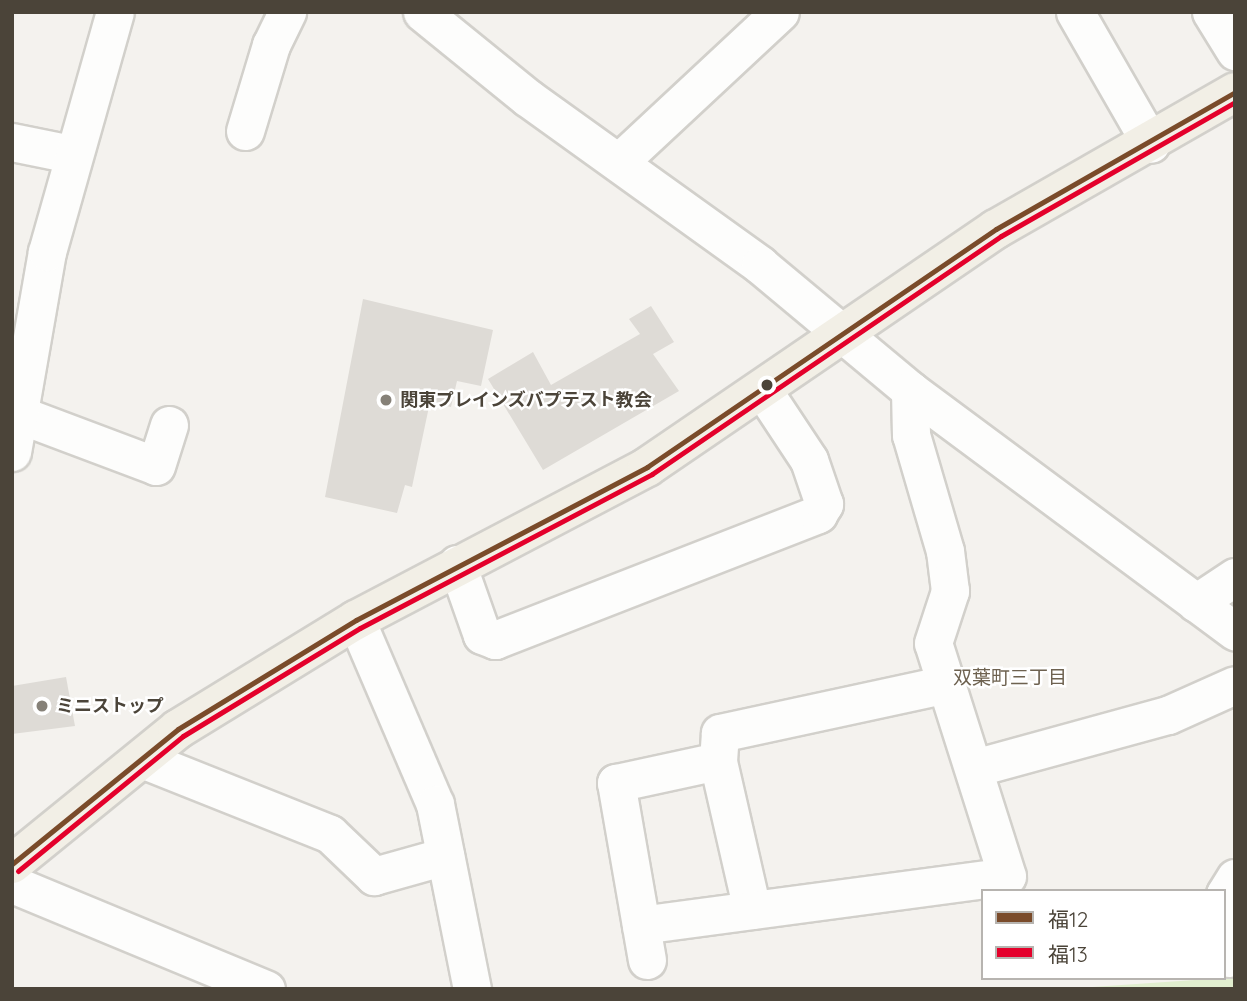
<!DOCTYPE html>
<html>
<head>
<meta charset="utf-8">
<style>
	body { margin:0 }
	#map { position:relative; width:1247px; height:1001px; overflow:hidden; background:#f4f2ee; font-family:Quicksand,"Noto Sans JP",sans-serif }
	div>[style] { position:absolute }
	.green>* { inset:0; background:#e1eecf }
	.building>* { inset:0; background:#dedbd6 }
	.roads { filter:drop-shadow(2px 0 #d2d0cb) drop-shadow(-2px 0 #d2d0cb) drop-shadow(0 2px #d2d0cb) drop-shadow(0 -2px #d2d0cb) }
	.minor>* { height:37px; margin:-18.5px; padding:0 18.5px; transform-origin:18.5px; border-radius:18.5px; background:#fdfdfc }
	.major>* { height:38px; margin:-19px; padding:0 19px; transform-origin:19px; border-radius:19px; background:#f2efe6 }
	.bus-1>* { height:5px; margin:-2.5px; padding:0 2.5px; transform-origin:2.5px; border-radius:2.5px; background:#7a4b2a }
	.bus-2>* { height:5px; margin:-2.5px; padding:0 2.5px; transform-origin:2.5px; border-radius:2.5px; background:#e4002b }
	.dots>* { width:19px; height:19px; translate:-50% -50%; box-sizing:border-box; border:4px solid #fff; border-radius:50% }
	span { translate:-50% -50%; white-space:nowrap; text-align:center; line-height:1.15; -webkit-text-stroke:5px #fff; paint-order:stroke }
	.poi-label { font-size:18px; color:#4b4439; font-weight:700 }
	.left { translate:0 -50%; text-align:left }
	.neighbourhood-label { font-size:19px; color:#6e6250 }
	.frame { position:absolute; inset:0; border:14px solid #4b4439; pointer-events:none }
	.legend { position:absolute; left:981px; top:889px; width:245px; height:91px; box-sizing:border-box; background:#fff; border:2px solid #b7b4b0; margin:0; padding:9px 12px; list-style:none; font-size:21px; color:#4b4439 }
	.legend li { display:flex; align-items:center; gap:14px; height:35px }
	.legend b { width:35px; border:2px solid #b7b4b0 }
</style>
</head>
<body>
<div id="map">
	<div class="green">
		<div style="clip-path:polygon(1235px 974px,1235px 989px,1063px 989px,1224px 978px)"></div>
	</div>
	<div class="building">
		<div style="clip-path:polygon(363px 299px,493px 330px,481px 386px,457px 381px,451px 407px,430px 402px,412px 487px,405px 485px,397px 513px,325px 497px)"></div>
		<div style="clip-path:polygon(651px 306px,674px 342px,653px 354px,679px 391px,543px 470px,488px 379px,533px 352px,551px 385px,640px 334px,629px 319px)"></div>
		<div style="clip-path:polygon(66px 677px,75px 726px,12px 734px,12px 686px)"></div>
	</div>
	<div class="roads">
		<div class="minor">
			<div style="left:422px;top:12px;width:136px;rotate:39.1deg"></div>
			<div style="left:528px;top:98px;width:286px;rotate:35.7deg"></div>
			<div style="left:760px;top:265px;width:195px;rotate:39.8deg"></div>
			<div style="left:910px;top:390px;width:405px;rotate:36.6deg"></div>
			<div style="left:1075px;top:12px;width:152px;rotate:60.1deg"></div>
			<div style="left:1211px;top:12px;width:46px;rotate:58.4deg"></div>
			<div style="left:245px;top:131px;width:90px;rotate:-73.2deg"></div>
			<div style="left:271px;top:45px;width:37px;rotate:-64deg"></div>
			<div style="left:12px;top:142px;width:60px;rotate:11.5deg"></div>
			<div style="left:619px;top:162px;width:220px;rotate:-43deg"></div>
			<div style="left:18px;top:414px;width:147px;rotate:20.6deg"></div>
			<div style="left:156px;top:466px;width:43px;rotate:-72.4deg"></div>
			<div style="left:12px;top:452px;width:203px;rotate:-80.1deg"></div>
			<div style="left:47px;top:252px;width:249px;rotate:-74.2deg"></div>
			<div style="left:457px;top:564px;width:75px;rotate:70.6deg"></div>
			<div style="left:482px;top:635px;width:14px;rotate:21deg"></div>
			<div style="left:495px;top:640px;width:347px;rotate:-21.3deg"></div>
			<div style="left:818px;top:514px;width:12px;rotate:-59deg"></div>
			<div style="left:824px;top:504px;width:46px;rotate:-108.8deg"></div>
			<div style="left:809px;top:460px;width:82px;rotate:-123.5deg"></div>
			<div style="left:1196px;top:603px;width:47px;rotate:-33.7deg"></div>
			<div style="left:356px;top:620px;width:200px;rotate:66.8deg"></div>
			<div style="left:435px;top:804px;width:189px;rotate:78.7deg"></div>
			<div style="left:142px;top:759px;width:202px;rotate:21.7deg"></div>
			<div style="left:330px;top:834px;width:61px;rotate:43.7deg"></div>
			<div style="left:374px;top:876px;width:74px;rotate:-15.7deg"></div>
			<div style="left:974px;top:768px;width:201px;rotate:-15.3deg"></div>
			<div style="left:1168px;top:715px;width:73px;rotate:-24.1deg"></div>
			<div style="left:12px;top:884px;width:275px;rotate:22.5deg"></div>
			<div style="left:752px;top:910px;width:153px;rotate:-102.9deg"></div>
			<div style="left:718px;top:761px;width:28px;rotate:-86deg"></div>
			<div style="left:720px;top:733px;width:232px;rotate:-12.2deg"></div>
			<div style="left:641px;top:925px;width:369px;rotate:-7.6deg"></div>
			<div style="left:1007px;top:876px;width:244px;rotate:-107.6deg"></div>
			<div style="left:933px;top:643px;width:55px;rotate:-71.9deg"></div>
			<div style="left:950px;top:591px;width:40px;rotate:-97.1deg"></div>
			<div style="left:945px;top:551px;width:121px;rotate:-106.3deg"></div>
			<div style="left:911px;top:435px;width:45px;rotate:-91.3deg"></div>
			<div style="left:1229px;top:958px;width:64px;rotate:-93.6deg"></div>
			<div style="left:1225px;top:894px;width:19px;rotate:-58deg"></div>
			<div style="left:647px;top:960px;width:180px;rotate:-99.9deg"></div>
			<div style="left:616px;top:783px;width:104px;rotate:-12.2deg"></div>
		</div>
		<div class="major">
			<div style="left:12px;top:864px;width:214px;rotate:-39.1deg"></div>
			<div style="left:178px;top:729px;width:209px;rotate:-31.5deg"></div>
			<div style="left:356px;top:620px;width:329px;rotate:-27.7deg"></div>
			<div style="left:647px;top:467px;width:422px;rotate:-34.3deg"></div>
			<div style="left:996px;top:229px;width:275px;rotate:-29.8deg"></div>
		</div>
	</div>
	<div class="bus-1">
		<div style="left:12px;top:864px;width:214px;rotate:-39.1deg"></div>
		<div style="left:178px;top:729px;width:209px;rotate:-31.5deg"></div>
		<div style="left:356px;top:620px;width:329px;rotate:-27.7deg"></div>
		<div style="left:647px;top:467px;width:422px;rotate:-34.3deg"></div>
		<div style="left:996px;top:229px;width:275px;rotate:-29.8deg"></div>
	</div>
	<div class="bus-2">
		<div style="left:18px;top:871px;width:213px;rotate:-39.3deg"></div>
		<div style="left:183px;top:736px;width:207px;rotate:-31.4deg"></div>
		<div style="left:360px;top:628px;width:330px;rotate:-27.8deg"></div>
		<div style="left:652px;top:474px;width:422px;rotate:-34.3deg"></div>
		<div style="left:1001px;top:236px;width:270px;rotate:-29.8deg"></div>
	</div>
	<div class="dots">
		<div style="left:767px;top:385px;background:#4b4439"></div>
		<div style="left:386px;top:400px;background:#868178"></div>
		<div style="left:42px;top:706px;background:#868178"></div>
	</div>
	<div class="poi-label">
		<span class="left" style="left:400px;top:400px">関東プレインズバプテスト教会</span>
		<span class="left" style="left:56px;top:706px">ミニストップ</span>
	</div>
	<div class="neighbourhood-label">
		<span style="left:1010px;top:678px">双葉町三丁目</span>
	</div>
	<div class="frame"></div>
	<ul class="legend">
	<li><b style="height:9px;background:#7a4b2a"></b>福12</li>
	<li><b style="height:9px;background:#e4002b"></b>福13</li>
	</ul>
</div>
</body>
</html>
